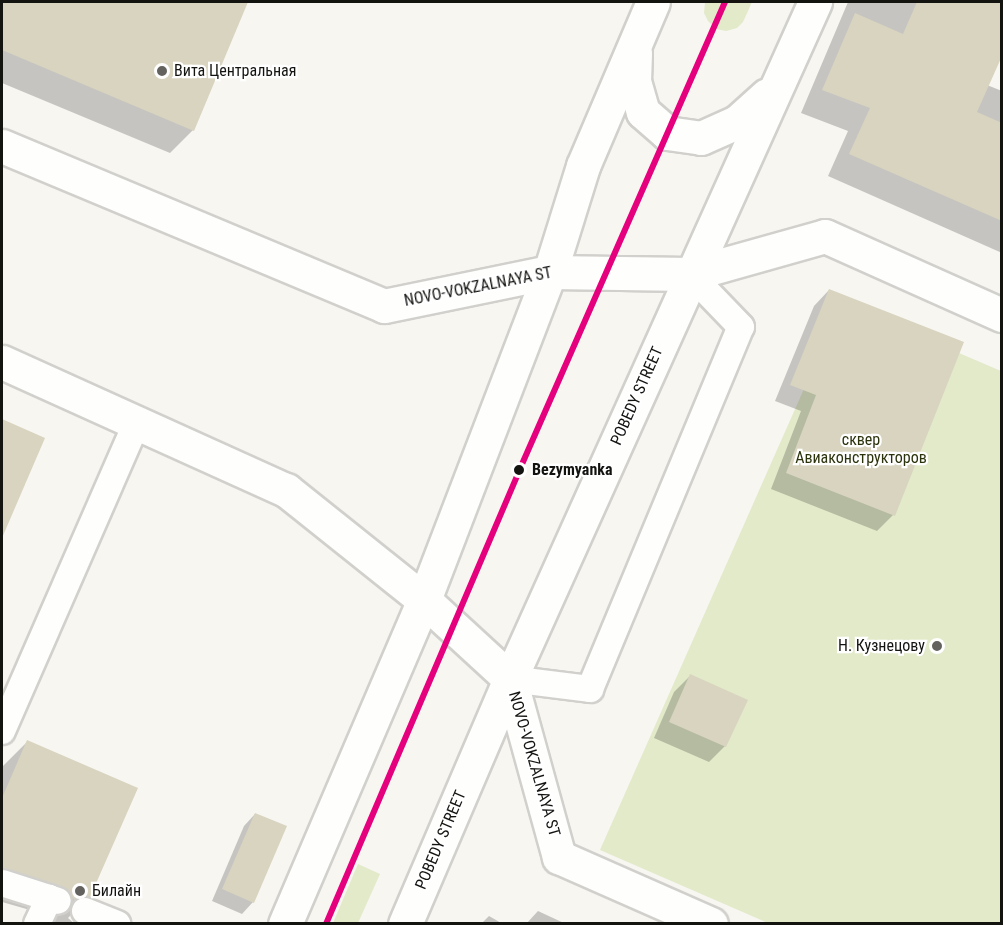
<!DOCTYPE html>
<html>
<head>
<meta charset="utf-8">
<style>
	body { margin:0 }
	#map { position:relative; width:1003px; height:925px; overflow:hidden; background:#f7f6f1; font-family:"Roboto Condensed",sans-serif }
	div>[style] { position:absolute }
	.green>* { inset:0; background:#e2eaca }
	.shadow>* { inset:0; background:#0003 }
	.building>* { inset:0; background:#d9d4bf }
	.roads { filter:drop-shadow(2px 0 #d1d0cc) drop-shadow(-2px 0 #d1d0cc) drop-shadow(0 2px #d1d0cc) drop-shadow(0 -2px #d1d0cc) }
	.service>* { height:26px; margin:-13px; padding:0 13px; transform-origin:13px; border-radius:13px; background:#fefefd }
	.tertiary>* { height:33px; margin:-16.5px; padding:0 16.5px; transform-origin:16.5px; border-radius:16.5px; background:#fefefd }
	.secondary>* { height:33px; margin:-16.5px; padding:0 16.5px; transform-origin:16.5px; border-radius:16.5px; background:#fefefd }
	.primary>* { height:33px; margin:-16.5px; padding:0 16.5px; transform-origin:16.5px; border-radius:16.5px; background:#fefefd }
	.metro-1>* { height:6px; margin:-3px; padding:0 3px; transform-origin:3px; border-radius:3px; background:#e5007d }
	.dots>* { width:16px; height:16px; translate:-50% -50%; box-sizing:border-box; border:3px solid #fff; border-radius:50% }
	span { translate:-50% -50%; white-space:nowrap; text-align:center; line-height:1.15; -webkit-text-stroke:4.5px #fff; paint-order:stroke }
	.poi-label { font-size:16px; color:#131310 }
	.left { translate:0 -50%; text-align:left }
	.right { translate:-100% -50%; text-align:right }
	.street-label { font-size:16px; color:#131310 }
	.park-label { font-size:16px; color:#2b330c }
	.stop-label { font-size:16px; color:#131310; font-weight:700 }
	.frame { position:absolute; inset:0; border:3px solid #131310; pointer-events:none }
</style>
</head>
<body>
<div id="map">
	<div class="green">
		<div style="clip-path:polygon(705px 2px,752px 2px,743px 22px,737px 28px,726px 31px,716px 29px,708px 21px,704px 13px)"></div>
		<div style="clip-path:polygon(842px 303px,1001px 371px,1001px 923px,768px 923px,600px 850px)"></div>
		<div style="clip-path:polygon(358px 864px,380px 874px,358px 923px,333px 923px)"></div>
	</div>
	<div class="shadow">
		<div style="clip-path:polygon(2px 2px,247px 2px,193px 130px,170px 153px,2px 83px)"></div>
		<div style="clip-path:polygon(848px 2px,1002px 2px,1002px 52px,987px 85px,1002px 91px,1002px 253px,828px 176px,848px 131px,801px 113px)"></div>
		<div style="clip-path:polygon(829px 290px,893px 515px,877px 531px,771px 489px,801px 411px,775px 401px,814px 306px)"></div>
		<div style="clip-path:polygon(2px 421px,43px 439px,2px 534px)"></div>
		<div style="clip-path:polygon(690px 676px,725px 746px,709px 762px,654px 738px,674px 692px)"></div>
		<div style="clip-path:polygon(27px 742px,89px 896px,68px 918px,75px 924px,47px 924px,37px 912px,2px 902px,2px 767px)"></div>
		<div style="clip-path:polygon(255px 814px,253px 902px,242px 914px,212px 901px,244px 826px)"></div>
		<div style="clip-path:polygon(538px 911px,566px 924px,526px 924px)"></div>
		<div style="clip-path:polygon(489px 916px,503px 924px,481px 924px)"></div>
	</div>
	<div class="building">
		<div style="clip-path:polygon(2px 2px,248px 2px,194px 131px,2px 50px)"></div>
		<div style="clip-path:polygon(917px 2px,1002px 2px,1002px 56px,977px 112px,1002px 123px,1002px 221px,849px 154px,870px 108px,822px 90px,855px 13px,903px 34px)"></div>
		<div style="clip-path:polygon(829px 289px,964px 342px,895px 516px,786px 473px,816px 395px,790px 385px)"></div>
		<div style="clip-path:polygon(2px 419px,45px 438px,2px 538px)"></div>
		<div style="clip-path:polygon(690px 674px,748px 700px,726px 747px,669px 722px)"></div>
		<div style="clip-path:polygon(27px 740px,138px 788px,90px 897px,82px 896px,75px 900px,63px 887px,2px 868px,2px 798px)"></div>
		<div style="clip-path:polygon(255px 813px,287px 826px,254px 903px,222px 889px)"></div>
	</div>
	<div class="roads">
		<div class="service">
			<div style="left:510px;top:679px;width:81px;rotate:7.1deg"></div>
			<div style="left:590px;top:689px;width:392px;rotate:-67.4deg"></div>
			<div style="left:741px;top:327px;width:74px;rotate:-133.9deg"></div>
			<div style="left:2px;top:731px;width:337px;rotate:-66.4deg"></div>
			<div style="left:2px;top:883px;width:49px;rotate:17.7deg"></div>
			<div style="left:85px;top:911px;width:35px;rotate:22deg"></div>
			<div style="left:37px;top:924px;width:29px;rotate:-65deg"></div>
			<div style="left:49px;top:898px;width:9px;rotate:18deg"></div>
		</div>
		<div class="tertiary">
			<div style="left:690px;top:274px;width:140px;rotate:-15.7deg"></div>
			<div style="left:825px;top:236px;width:194px;rotate:24.1deg"></div>
			<div style="left:510px;top:679px;width:185px;rotate:74.6deg"></div>
			<div style="left:559px;top:857px;width:166px;rotate:23.8deg"></div>
		</div>
		<div class="secondary">
			<div style="left:2px;top:146px;width:414px;rotate:22.7deg"></div>
			<div style="left:384px;top:306px;width:169px;rotate:-11.6deg"></div>
			<div style="left:550px;top:272px;width:140px;rotate:0.8deg"></div>
			<div style="left:2px;top:362px;width:312px;rotate:24.3deg"></div>
			<div style="left:286px;top:490px;width:176px;rotate:38.6deg"></div>
			<div style="left:424px;top:600px;width:117px;rotate:42.6deg"></div>
		</div>
		<div class="primary">
			<div style="left:635px;top:53px;width:28px;rotate:92deg"></div>
			<div style="left:634px;top:81px;width:32px;rotate:74deg"></div>
			<div style="left:643px;top:112px;width:32px;rotate:41deg"></div>
			<div style="left:667px;top:133px;width:34px;rotate:8deg"></div>
			<div style="left:701px;top:138px;width:39px;rotate:-24deg"></div>
			<div style="left:737px;top:122px;width:40px;rotate:-42deg"></div>
			<div style="left:285px;top:924px;width:353px;rotate:-66.8deg"></div>
			<div style="left:424px;top:600px;width:351px;rotate:-69deg"></div>
			<div style="left:550px;top:272px;width:111px;rotate:-72.7deg"></div>
			<div style="left:583px;top:166px;width:178px;rotate:-66.9deg"></div>
			<div style="left:405px;top:924px;width:267px;rotate:-66.8deg"></div>
			<div style="left:510px;top:679px;width:743px;rotate:-65.75deg"></div>
		</div>
	</div>
	<div class="metro-1">
		<div style="left:326px;top:924px;width:492px;rotate:-66.9deg"></div>
		<div style="left:519px;top:471px;width:512px;rotate:-66.29deg"></div>
	</div>
	<div class="dots">
		<div style="left:162px;top:71px;background:#63625f"></div>
		<div style="left:519px;top:470px;background:#131310"></div>
		<div style="left:937px;top:646px;background:#63625f"></div>
		<div style="left:80px;top:891px;background:#63625f"></div>
	</div>
	<div class="poi-label">
		<span class="left" style="left:174px;top:71px">Вита Центральная</span>
		<span class="right" style="left:925px;top:646px">Н. Кузнецову</span>
		<span class="left" style="left:92px;top:891px">Билайн</span>
	</div>
	<div class="street-label">
		<span style="left:478px;top:287px;rotate:-11deg">NOVO-VOKZALNAYA ST</span>
		<span style="left:637px;top:396px;rotate:-66deg">POBEDY STREET</span>
		<span style="left:534px;top:764px;rotate:74deg">NOVO-VOKZALNAYA ST</span>
		<span style="left:441px;top:840px;rotate:-67deg">POBEDY STREET</span>
	</div>
	<div class="park-label">
		<span style="left:861px;top:449px">сквер<br>Авиаконструкторов</span>
	</div>
	<div class="stop-label">
		<span class="left" style="left:532px;top:470px">Bezymyanka</span>
	</div>
	<div class="frame"></div>
</div>
</body>
</html>
